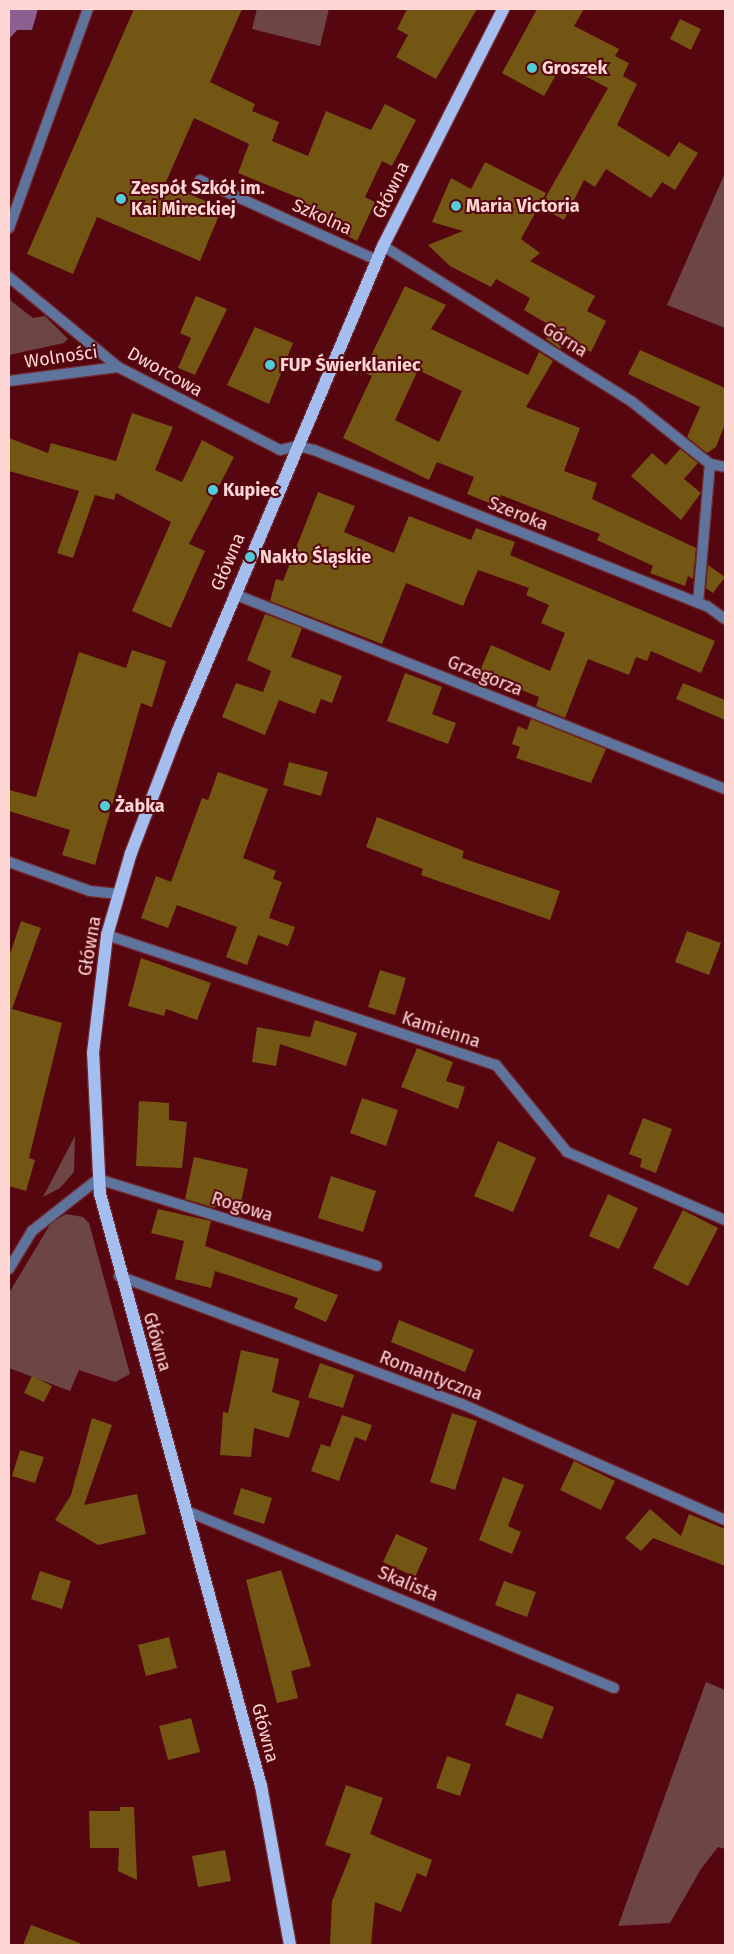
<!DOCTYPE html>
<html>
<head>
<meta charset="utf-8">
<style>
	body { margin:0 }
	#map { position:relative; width:734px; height:1954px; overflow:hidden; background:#56060f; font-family:"Fira Sans",sans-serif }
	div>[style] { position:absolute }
	.green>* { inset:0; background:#6d4644 }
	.water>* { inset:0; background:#8b6091 }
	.building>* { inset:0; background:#735514 }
	.roads { filter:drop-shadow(1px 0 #71272f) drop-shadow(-1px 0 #71272f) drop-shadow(0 1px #71272f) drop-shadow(0 -1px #71272f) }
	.street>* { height:10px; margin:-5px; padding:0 5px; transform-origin:5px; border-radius:5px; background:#5f749d }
	.primary>* { height:12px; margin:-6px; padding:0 6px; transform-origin:6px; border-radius:6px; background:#a3beef }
	.dots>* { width:14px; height:14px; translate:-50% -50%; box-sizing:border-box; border:2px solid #56060f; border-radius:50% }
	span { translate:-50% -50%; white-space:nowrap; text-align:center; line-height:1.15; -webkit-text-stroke:4px #56060f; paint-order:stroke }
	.poi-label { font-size:18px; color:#fed7d4; font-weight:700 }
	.left { translate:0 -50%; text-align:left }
	.street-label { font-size:18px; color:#fed7d4 }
	.frame { position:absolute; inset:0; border:10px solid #fed7d4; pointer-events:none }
</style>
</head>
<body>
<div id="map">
	<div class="green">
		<div style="clip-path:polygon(257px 9px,329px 9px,320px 46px,252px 29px)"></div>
		<div style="clip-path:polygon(725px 173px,725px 328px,667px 305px)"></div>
		<div style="clip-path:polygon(9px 293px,11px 301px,33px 318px,45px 316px,68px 339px,64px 343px,9px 355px)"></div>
		<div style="clip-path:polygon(75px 1136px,74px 1172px,60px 1188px,43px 1197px)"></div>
		<div style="clip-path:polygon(66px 1214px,83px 1217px,89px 1223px,130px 1374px,115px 1382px,79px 1370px,70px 1391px,9px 1368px,9px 1293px,51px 1223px)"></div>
		<div style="clip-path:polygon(706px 1682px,725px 1690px,725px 1849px,718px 1847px,701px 1869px,670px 1923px,618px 1926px)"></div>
	</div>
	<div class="water">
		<div style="clip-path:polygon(9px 9px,38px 9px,32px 30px,17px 30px,9px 39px)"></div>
	</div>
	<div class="building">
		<div style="clip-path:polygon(134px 9px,242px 9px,210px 82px,255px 104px,252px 111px,279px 122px,272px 141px,308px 156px,326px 111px,371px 130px,385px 104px,416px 120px,392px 166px,382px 161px,365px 197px,375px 202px,357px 241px,294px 208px,299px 198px,238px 173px,249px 144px,194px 118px,165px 184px,222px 208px,200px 261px,97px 217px,73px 274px,27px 254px)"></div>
		<div style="clip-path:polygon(407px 9px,477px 9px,436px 79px,396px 57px,408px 35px,397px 29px)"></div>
		<div style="clip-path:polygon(537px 9px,584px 9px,574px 26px,619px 49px,615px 56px,629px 63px,623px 76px,637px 84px,617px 125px,669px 157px,679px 142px,698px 153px,675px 190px,662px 182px,651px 198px,606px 169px,595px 187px,584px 180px,564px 220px,540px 207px,608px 88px,562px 64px,544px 96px,502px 73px)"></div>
		<div style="clip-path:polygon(680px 19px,701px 29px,691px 50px,670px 39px)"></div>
		<div style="clip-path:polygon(485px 162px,546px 193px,521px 239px,540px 253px,530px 261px,595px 296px,587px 311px,606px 321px,591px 352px,566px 339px,560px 349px,546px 339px,551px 326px,524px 310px,530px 298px,496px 279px,491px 287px,450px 266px,428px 245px,463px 231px,432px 222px,451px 178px,471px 189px)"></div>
		<div style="clip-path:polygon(evenodd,405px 286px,446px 305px,431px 329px,528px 375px,539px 352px,553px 361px,526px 407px,580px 428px,564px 471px,597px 483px,592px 499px,696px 548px,693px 579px,688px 576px,685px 586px,650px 573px,653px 566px,597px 540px,600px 534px,501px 495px,497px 506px,467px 494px,474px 477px,437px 462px,429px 480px,343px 438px,372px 376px,363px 372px,405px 286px,418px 370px,462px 391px,439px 442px,395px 420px,418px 370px)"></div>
		<div style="clip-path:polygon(196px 296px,227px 309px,195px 375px,178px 368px,191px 338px,180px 333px)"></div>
		<div style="clip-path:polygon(255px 327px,293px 343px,269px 404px,227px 385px)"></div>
		<div style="clip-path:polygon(640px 350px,725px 388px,725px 424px,716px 447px,707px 453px,687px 437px,700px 407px,628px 374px)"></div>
		<div style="clip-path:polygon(132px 413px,173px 427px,155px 470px,182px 482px,202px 440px,234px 457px,189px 544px,205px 551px,171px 628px,132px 611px,171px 522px,116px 493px,114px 500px,95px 495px,73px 558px,57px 553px,79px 491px,9px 471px,9px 438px,48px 453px,51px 443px,116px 461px)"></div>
		<div style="clip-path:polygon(680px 449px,698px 463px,684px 479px,701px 493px,681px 520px,631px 476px,652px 453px,666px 465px)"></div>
		<div style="clip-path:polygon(318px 492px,355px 506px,344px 532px,394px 553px,409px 516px,471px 540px,476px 528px,515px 542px,510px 555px,715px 641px,701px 673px,651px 651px,647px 661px,636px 657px,629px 675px,588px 659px,565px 718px,536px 706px,539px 697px,479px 673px,491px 645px,550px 671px,565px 633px,541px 623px,549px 605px,526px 595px,529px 588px,478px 570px,463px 606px,406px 583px,382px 644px,270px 601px,276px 579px,283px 581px)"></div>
		<div style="clip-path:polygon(708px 565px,725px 577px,713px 593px,706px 588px)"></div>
		<div style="clip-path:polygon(265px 614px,302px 628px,291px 657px,342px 676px,332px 703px,321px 699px,315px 714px,279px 700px,265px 735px,222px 717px,236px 683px,263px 692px,271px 671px,247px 660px)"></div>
		<div style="clip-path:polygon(132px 650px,166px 661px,152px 707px,141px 703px,95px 865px,62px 855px,70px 830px,9px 811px,9px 790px,36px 797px,79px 652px,126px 668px)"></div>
		<div style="clip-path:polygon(405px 673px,442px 687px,432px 714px,456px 723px,448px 744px,387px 721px)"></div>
		<div style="clip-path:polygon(683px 683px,725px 700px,725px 720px,676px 699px)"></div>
		<div style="clip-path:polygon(531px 719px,606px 749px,591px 783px,516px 758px,520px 747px,512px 744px,518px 726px,527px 730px)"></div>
		<div style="clip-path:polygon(289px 762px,328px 772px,321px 796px,283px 785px)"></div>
		<div style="clip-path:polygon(218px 772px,268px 789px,243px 858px,276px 871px,273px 879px,282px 882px,269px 918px,295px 927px,288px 946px,258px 935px,247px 965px,226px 957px,237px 927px,177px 905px,168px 928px,141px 918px,156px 876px,171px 882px,202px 798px,208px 800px)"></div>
		<div style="clip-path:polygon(377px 817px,464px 851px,462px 858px,560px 891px,550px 920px,421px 875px,423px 869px,366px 847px)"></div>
		<div style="clip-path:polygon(21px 921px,41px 928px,12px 1009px,62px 1023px,29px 1158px,35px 1160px,26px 1191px,9px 1186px,9px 957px)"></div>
		<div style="clip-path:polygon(687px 931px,721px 943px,709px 975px,675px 962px)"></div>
		<div style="clip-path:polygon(141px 958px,211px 983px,197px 1020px,166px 1009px,164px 1016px,128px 1006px)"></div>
		<div style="clip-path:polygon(380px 970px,406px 978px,395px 1015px,368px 1007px)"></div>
		<div style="clip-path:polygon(315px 1020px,357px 1033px,346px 1066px,280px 1044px,276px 1066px,252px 1062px,257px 1027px,310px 1037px)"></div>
		<div style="clip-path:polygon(417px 1048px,453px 1062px,446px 1081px,465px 1087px,458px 1109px,401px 1087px)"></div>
		<div style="clip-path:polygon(362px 1098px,398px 1110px,386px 1146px,350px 1133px)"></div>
		<div style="clip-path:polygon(139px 1101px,169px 1103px,169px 1120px,187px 1122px,182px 1168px,136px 1166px)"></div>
		<div style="clip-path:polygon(643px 1118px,672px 1129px,656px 1173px,640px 1167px,642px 1159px,629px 1154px)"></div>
		<div style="clip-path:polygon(498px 1141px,536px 1158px,513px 1212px,474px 1196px)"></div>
		<div style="clip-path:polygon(194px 1157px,248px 1169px,241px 1202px,218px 1197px,215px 1208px,185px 1199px)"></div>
		<div style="clip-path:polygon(331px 1176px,376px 1191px,363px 1232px,318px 1218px)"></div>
		<div style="clip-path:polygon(608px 1194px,638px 1208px,619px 1249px,589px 1236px)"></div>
		<div style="clip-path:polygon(158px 1209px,211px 1221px,205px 1246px,338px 1295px,326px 1322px,294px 1308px,298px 1298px,215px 1271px,211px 1288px,175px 1279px,184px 1241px,151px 1233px)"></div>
		<div style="clip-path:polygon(683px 1210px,718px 1228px,688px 1286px,653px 1268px)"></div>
		<div style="clip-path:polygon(399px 1320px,474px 1350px,465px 1372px,391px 1342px)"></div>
		<div style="clip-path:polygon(241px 1350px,279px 1359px,272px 1392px,300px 1401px,289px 1438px,254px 1428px,251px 1457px,220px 1455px,223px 1412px,228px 1413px)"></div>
		<div style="clip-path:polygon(320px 1363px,354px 1375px,343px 1408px,308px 1397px)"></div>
		<div style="clip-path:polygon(32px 1376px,52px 1386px,44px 1402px,24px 1393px)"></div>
		<div style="clip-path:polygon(452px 1413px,477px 1421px,455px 1490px,430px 1482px)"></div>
		<div style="clip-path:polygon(342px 1415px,372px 1425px,366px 1441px,355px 1437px,339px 1481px,311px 1471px,321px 1444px,330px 1447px)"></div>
		<div style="clip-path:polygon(92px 1418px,112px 1425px,84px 1505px,137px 1494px,146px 1534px,98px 1545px,55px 1520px,71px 1495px)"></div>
		<div style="clip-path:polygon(20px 1450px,44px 1457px,35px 1483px,12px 1476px)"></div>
		<div style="clip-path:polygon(574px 1461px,615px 1481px,601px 1510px,560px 1490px)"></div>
		<div style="clip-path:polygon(503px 1477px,524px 1485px,508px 1526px,521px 1532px,512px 1554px,479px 1540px)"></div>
		<div style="clip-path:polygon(241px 1488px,272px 1498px,264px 1524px,233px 1514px)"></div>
		<div style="clip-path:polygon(650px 1509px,681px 1536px,689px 1514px,725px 1529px,725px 1566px,653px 1538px,641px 1551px,625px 1538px)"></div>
		<div style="clip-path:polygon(396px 1534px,428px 1548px,415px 1577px,383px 1562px)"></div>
		<div style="clip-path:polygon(281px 1570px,311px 1666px,291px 1671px,298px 1698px,277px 1703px,246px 1580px)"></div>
		<div style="clip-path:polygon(40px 1571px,71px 1581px,62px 1609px,31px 1599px)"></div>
		<div style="clip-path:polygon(504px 1581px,536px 1592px,527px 1617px,495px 1605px)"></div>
		<div style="clip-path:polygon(169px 1637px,177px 1668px,146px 1676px,138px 1645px)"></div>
		<div style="clip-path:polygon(517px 1693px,554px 1707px,542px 1739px,505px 1725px)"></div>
		<div style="clip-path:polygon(191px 1718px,200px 1752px,168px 1760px,159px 1726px)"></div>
		<div style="clip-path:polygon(447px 1756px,471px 1764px,460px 1796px,436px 1788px)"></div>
		<div style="clip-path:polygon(346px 1785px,383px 1798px,370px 1834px,432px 1860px,426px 1877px,417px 1873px,401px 1912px,375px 1902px,371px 1945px,330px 1945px,332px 1901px,351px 1854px,325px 1845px)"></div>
		<div style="clip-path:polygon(120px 1807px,134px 1807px,137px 1880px,118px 1871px,119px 1848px,90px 1848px,89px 1811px,120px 1811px)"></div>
		<div style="clip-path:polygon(225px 1850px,231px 1881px,198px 1887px,192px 1856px)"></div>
		<div style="clip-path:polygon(31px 1925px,80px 1943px,80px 1945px,23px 1945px)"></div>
	</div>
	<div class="roads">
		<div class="street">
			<div style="left:200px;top:180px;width:193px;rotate:24.4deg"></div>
			<div style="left:9px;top:228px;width:233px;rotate:-70.2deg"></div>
			<div style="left:383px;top:246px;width:292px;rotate:32deg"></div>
			<div style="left:631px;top:401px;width:101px;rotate:38.6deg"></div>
			<div style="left:710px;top:464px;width:15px;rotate:11deg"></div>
			<div style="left:9px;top:277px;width:141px;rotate:39.5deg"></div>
			<div style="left:118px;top:367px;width:182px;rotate:27.1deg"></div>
			<div style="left:280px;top:450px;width:17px;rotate:-13deg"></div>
			<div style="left:297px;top:446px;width:17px;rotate:13deg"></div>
			<div style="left:314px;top:450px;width:423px;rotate:21.7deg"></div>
			<div style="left:707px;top:606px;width:22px;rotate:36deg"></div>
			<div style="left:9px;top:381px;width:110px;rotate:-7.3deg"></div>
			<div style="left:234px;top:594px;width:528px;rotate:21.66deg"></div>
			<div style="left:698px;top:603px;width:140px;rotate:-85.1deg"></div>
			<div style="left:9px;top:862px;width:86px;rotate:19.7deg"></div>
			<div style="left:90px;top:891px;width:29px;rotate:6deg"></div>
			<div style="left:107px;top:935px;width:410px;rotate:18.5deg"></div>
			<div style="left:496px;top:1065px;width:112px;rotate:50.8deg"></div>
			<div style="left:567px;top:1152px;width:172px;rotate:23.3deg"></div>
			<div style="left:9px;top:1269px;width:44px;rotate:-58.8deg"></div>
			<div style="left:32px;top:1231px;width:84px;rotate:-38.2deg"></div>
			<div style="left:98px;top:1179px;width:292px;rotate:17.3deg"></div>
			<div style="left:119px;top:1276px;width:366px;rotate:20.5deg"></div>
			<div style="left:462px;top:1404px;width:287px;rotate:23.8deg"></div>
			<div style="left:189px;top:1512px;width:460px;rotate:22.5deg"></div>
		</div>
		<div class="primary">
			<div style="left:290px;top:1945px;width:162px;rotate:-100.3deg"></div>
			<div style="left:261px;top:1786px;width:614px;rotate:-105.21deg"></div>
			<div style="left:100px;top:1194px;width:141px;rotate:-92.8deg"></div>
			<div style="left:93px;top:1053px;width:119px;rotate:-83.2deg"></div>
			<div style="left:107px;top:935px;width:85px;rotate:-73.7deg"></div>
			<div style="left:131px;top:853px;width:129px;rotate:-69deg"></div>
			<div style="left:177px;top:733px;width:529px;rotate:-67.07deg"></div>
			<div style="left:383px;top:246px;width:266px;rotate:-63.1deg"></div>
		</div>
	</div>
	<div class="dots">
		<div style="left:532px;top:68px;background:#52ccd6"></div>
		<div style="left:121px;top:199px;background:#52ccd6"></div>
		<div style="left:456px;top:206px;background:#52ccd6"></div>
		<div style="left:270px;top:365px;background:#52ccd6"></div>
		<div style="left:213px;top:490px;background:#52ccd6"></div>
		<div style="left:250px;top:557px;background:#52ccd6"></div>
		<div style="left:105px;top:806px;background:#52ccd6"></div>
	</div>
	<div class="poi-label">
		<span class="left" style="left:542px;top:68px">Groszek</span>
		<span class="left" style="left:131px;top:199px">Zespół Szkół im.<br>Kai Mireckiej</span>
		<span class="left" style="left:466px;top:206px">Maria Victoria</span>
		<span class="left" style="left:280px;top:365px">FUP Świerklaniec</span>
		<span class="left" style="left:223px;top:490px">Kupiec</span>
		<span class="left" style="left:260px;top:557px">Nakło Śląskie</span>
		<span class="left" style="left:115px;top:806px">Żabka</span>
	</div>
	<div class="street-label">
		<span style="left:391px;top:190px;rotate:-64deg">Główna</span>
		<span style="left:322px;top:217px;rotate:24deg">Szkolna</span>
		<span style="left:565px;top:340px;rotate:32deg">Górna</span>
		<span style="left:61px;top:357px;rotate:-8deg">Wolności</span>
		<span style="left:165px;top:372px;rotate:29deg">Dworcowa</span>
		<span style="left:518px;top:514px;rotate:22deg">Szeroka</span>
		<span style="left:228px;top:562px;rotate:-67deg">Główna</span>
		<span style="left:485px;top:676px;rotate:22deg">Grzegorza</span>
		<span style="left:90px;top:946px;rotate:-80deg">Główna</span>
		<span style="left:441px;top:1030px;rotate:18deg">Kamienna</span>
		<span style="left:242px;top:1207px;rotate:17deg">Rogowa</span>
		<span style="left:157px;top:1342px;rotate:74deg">Główna</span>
		<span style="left:431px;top:1376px;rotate:21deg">Romantyczna</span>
		<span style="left:408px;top:1584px;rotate:23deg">Skalista</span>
		<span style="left:265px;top:1733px;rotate:75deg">Główna</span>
	</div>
	<div class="frame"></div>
</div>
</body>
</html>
